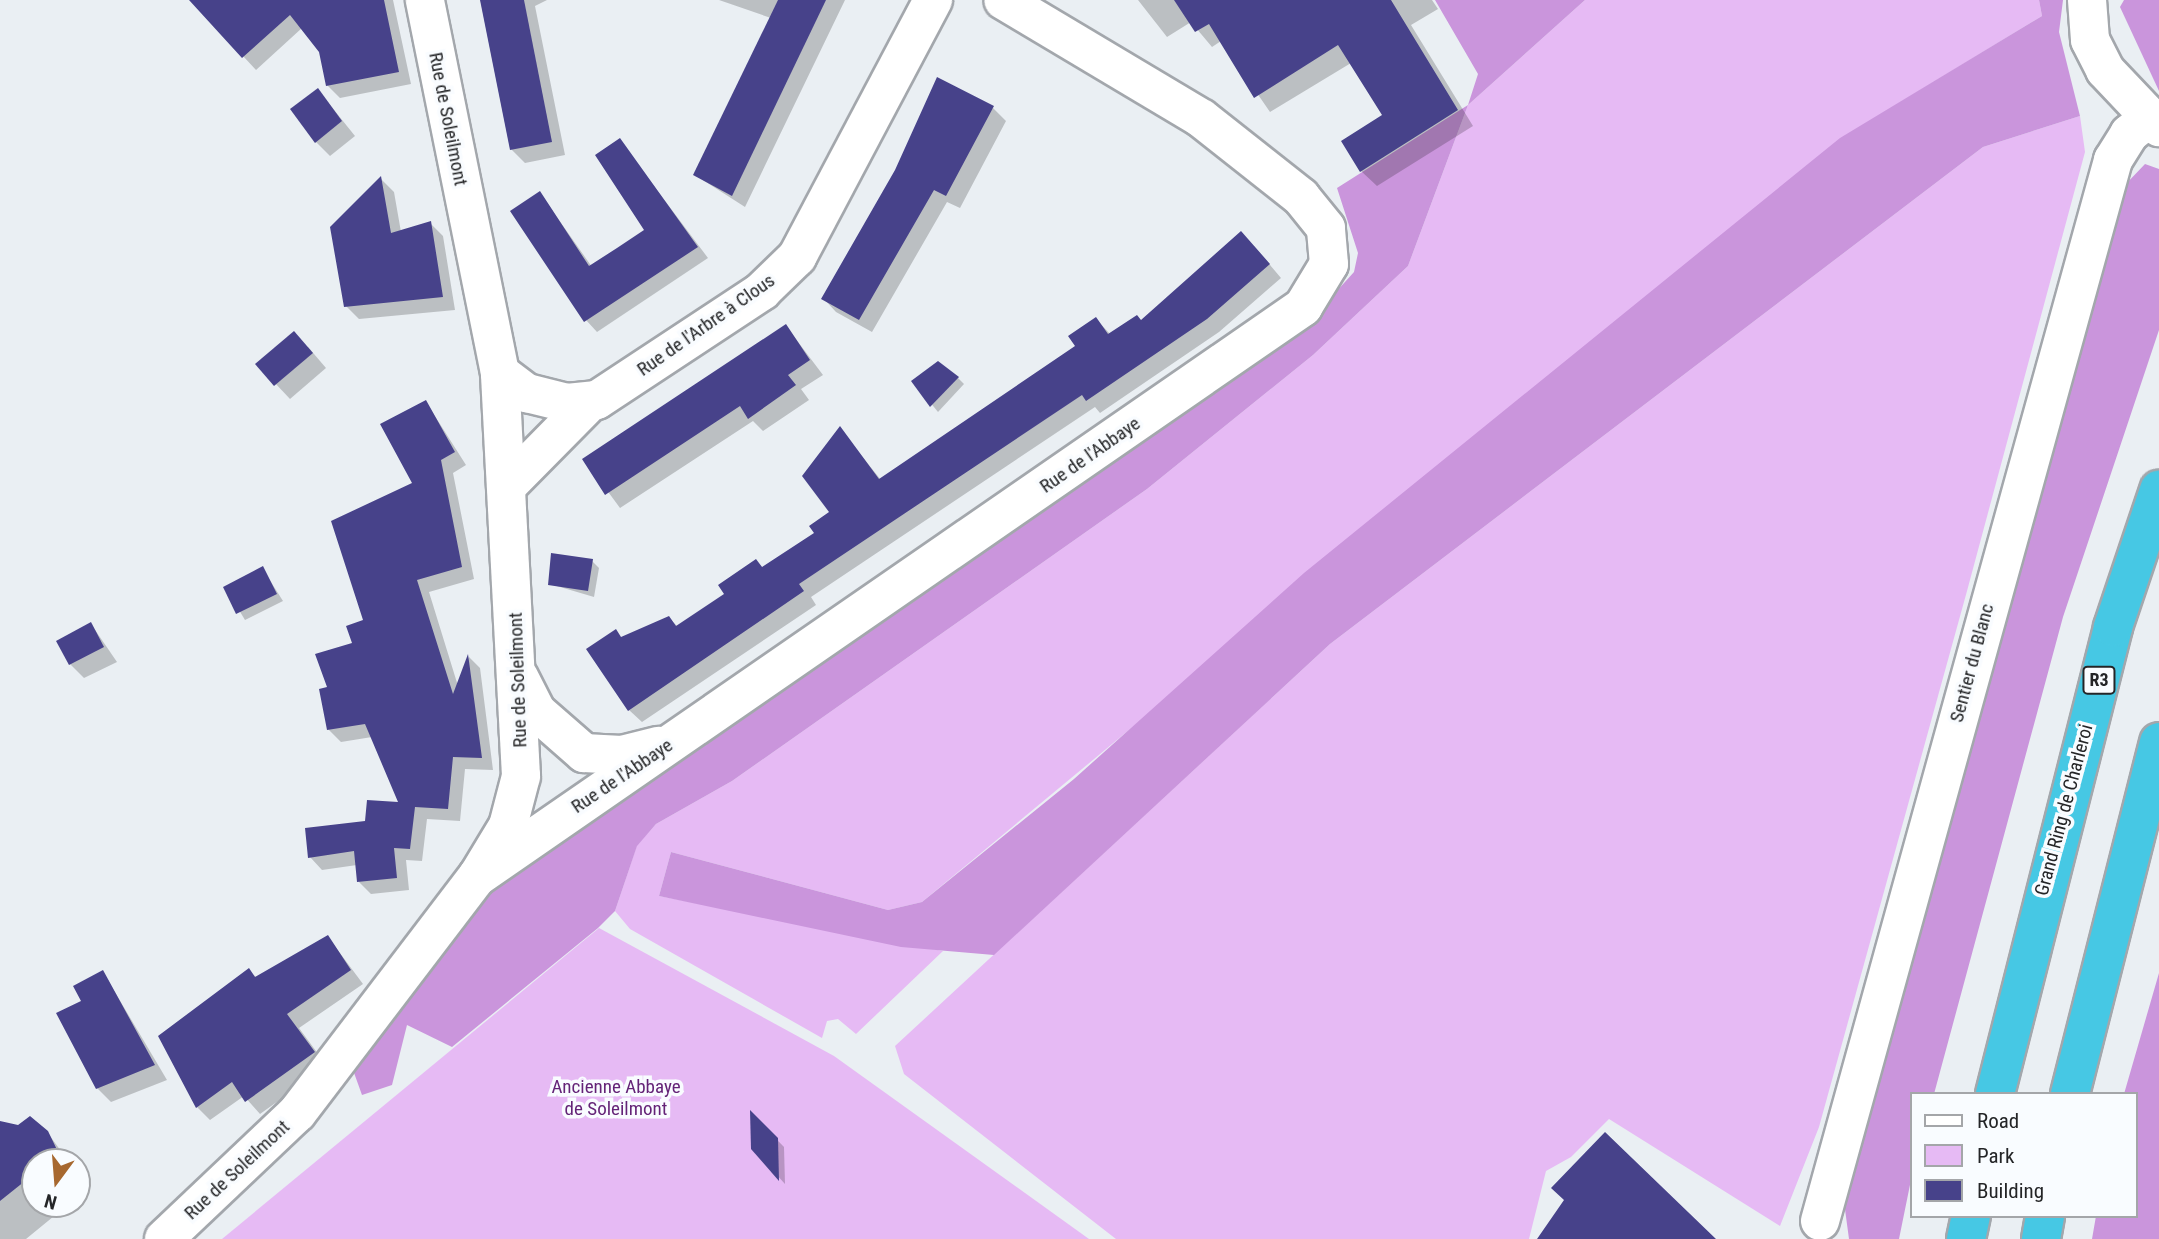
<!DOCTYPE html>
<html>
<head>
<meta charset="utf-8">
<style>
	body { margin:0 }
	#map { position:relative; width:2159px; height:1239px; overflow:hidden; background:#eaeff3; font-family:"Roboto Condensed",sans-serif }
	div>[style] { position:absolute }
	.green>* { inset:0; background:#e6baf4 }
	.forest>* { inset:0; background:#ca95dc }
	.shadow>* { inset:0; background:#0003 }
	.building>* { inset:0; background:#47428a }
	.roads { filter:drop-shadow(2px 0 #a3a7ac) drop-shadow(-2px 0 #a3a7ac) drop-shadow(0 2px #a3a7ac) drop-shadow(0 -2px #a3a7ac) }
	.minor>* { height:38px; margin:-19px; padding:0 19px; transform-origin:19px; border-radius:19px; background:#fff }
	.highway>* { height:38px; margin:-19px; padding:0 19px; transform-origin:19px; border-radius:19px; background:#46c8e4 }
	span { translate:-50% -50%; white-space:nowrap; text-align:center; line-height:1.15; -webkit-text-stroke:7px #f9fcff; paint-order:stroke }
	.shield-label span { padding:2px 5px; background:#f9fcff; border:2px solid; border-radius:5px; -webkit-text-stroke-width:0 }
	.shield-label { font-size:18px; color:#242527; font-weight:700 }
	.street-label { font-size:19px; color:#242527 }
	.park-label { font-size:19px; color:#642377 }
	.legend { position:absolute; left:1910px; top:1092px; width:228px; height:126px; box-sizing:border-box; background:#f9fcff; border:2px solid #a4a6a9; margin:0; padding:9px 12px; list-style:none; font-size:21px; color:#242527 }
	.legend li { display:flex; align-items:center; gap:14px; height:35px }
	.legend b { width:35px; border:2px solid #a4a6a9 }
	.north { position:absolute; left:21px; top:1148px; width:70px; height:70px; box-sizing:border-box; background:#f9fcff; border:2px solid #a4a6a9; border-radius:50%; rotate:196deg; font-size:19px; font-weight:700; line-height:28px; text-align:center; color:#242527 }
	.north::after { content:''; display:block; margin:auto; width:24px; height:32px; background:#a7682f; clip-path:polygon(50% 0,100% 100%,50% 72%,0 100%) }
</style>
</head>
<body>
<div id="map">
	<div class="green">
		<div style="clip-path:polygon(1585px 0,2039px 0,2042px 16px,1840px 139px,922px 902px,888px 910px,671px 852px,659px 896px,943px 951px,856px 1034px,838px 1019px,827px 1021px,822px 1038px,630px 929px,615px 911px,637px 845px,656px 824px,732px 781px,1147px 489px,1313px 355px,1408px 266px,1468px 105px)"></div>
		<div style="clip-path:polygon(2080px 116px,2085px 152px,1967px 591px,1819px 1127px,1780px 1226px,1609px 1119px,1571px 1157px,1546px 1171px,1529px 1239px,1116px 1239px,904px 1074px,895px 1046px,1330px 644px,1983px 147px)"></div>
		<div style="clip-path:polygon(599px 928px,834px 1056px,1089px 1239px,222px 1239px)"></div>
	</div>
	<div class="forest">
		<div style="clip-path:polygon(1435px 0,1585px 0,1468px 105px,1408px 266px,1313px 355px,1147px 489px,732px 781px,656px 824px,637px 846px,615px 911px,598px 928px,452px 1047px,407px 1025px,392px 1085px,362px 1095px,353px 1070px,480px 896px,1293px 333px,1335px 293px,1354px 272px,1358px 253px,1337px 188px,1468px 105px,1478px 74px)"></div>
		<div style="clip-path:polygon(2039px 0,2063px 0,2059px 32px,2080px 116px,1983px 147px,1330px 644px,994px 955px,901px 947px,659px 896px,671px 852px,888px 910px,922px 902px,1074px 779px,1304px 573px,1840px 138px,2042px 16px)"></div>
		<div style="clip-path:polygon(2124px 0,2159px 0,2159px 91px,2120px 7px)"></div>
		<div style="clip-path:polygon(2145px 164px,2159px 169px,2159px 330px,2063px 617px,1934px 1094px,1912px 1094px,1912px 1175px,1899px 1239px,1849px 1239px,1844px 1202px,2124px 186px)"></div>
		<div style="clip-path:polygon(2159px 973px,2159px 1239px,2092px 1239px,2096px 1216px,2136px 1216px,2136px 1094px,2124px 1094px)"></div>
	</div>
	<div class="shadow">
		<div style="clip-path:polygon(191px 0,393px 0,411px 84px,340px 98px,327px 85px,321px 52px,302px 28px,256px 70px)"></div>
		<div style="clip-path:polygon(481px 0,547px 0,535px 6px,565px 155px,525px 163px,511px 149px)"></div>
		<div style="clip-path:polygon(719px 0,845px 0,745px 207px,695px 175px,771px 18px)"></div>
		<div style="clip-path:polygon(1138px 0,1432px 0,1438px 9px,1411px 25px,1473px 126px,1377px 186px,1361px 171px,1384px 116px,1351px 63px,1270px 112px,1221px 41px,1212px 47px,1191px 22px,1167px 37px)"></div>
		<div style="clip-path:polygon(318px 90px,355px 136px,330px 156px,316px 142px)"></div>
		<div style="clip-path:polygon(993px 108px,1006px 121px,960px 208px,947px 202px,872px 332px,836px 312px,823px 298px)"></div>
		<div style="clip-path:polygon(620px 141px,708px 258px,597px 332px,586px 320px,540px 193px,592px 267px,647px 230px)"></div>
		<div style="clip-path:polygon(381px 179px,394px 192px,401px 232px,430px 223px,443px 236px,455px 310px,359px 319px,346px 306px)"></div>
		<div style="clip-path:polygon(1254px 246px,1281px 278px,1219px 332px,1100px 413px,1095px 407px,811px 597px,816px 605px,642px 722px,629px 710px,622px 638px,669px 618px,678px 627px,726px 594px,756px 561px,764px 569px,816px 533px,832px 513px,840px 429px,881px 480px,1077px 347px,1096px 319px,1111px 335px,1141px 321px)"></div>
		<div style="clip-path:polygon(786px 326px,823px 375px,801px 389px,809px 400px,763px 431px,753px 421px,620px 508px,584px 459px)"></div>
		<div style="clip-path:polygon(308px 347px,326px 368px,290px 399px,258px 365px)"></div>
		<div style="clip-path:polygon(958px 378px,964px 384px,938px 412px,913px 381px)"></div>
		<div style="clip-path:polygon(426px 402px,466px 465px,453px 473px,474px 579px,429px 592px,458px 686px,469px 657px,480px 668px,493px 770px,465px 769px,460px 821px,427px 819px,422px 861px,406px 860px,409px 890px,371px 894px,359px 882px,357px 865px,322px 870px,310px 857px,400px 804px,372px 737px,341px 742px,328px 729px,329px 688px,366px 621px,414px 483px)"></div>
		<div style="clip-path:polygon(592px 561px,599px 568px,594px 597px,550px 584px)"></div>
		<div style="clip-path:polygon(262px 568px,283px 601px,245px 620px,225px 587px)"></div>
		<div style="clip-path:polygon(91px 624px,117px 662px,84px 678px,70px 664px)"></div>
		<div style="clip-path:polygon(328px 937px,363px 984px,299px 1028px,327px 1066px,260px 1114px,244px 1096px,210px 1120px,197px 1107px,248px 970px,257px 978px)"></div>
		<div style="clip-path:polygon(103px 972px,167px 1080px,111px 1102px,97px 1088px,83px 1001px)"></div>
		<div style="clip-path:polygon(752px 1114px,784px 1147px,785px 1184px,753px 1149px)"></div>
		<div style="clip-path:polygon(0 1126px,47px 1132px,69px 1162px,35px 1162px,35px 1204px,59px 1204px,59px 1212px,26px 1239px,0 1239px)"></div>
	</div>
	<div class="building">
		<div style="clip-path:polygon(189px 0,384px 0,399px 72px,326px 86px,319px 52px,290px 15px,242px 58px)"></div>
		<div style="clip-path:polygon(480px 0,524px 0,552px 142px,510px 150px)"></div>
		<div style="clip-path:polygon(778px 0,826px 0,732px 196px,693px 175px)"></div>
		<div style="clip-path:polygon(1174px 0,1391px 0,1458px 110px,1360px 172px,1341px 141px,1382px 115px,1338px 45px,1254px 98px,1209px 24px,1195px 32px)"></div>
		<div style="clip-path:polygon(937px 77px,994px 106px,946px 196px,934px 190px,859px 320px,821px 299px,895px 170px)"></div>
		<div style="clip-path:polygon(318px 88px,342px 121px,315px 143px,290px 109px)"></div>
		<div style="clip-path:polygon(620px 138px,698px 247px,584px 322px,510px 211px,540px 191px,589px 266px,617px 248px,644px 230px,595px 155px)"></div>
		<div style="clip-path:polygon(381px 176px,391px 233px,431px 221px,443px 297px,344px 307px,330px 227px)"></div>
		<div style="clip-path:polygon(1241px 231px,1270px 264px,1207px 319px,1086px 401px,1082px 395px,799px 584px,804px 591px,628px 711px,586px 649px,616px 629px,621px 637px,669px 616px,676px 626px,724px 594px,718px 585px,756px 559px,762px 567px,814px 533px,809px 526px,829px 512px,802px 476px,840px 426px,879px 479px,1075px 346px,1068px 336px,1096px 317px,1108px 334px,1137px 315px,1141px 320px)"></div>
		<div style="clip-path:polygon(786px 324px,810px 360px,788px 375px,796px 385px,748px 419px,740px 406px,605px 495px,582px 459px)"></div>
		<div style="clip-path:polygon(294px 331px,313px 353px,274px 386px,255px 364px)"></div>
		<div style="clip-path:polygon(938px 361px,959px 377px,930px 407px,911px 381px)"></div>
		<div style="clip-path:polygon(426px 400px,455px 452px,441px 460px,462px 567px,417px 580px,453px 694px,468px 654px,482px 758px,453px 757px,448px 809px,415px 807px,410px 849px,394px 848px,397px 878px,357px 882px,354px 851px,308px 858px,305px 828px,365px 821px,367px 800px,398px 802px,365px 724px,327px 730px,319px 689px,327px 687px,315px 654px,352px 643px,346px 626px,363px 620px,331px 521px,412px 483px,380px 424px)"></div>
		<div style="clip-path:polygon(551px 553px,593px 559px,588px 591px,548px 585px)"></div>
		<div style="clip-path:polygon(263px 566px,277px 594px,236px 614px,223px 587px)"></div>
		<div style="clip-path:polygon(91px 622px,104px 647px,69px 665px,56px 641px)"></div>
		<div style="clip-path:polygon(328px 935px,351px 970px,287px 1014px,315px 1052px,245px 1102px,232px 1082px,196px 1108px,158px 1036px,249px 968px,255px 977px)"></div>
		<div style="clip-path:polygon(103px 970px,155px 1065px,96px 1089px,56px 1013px,81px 1001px,73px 986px)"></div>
		<div style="clip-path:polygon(750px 1110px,778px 1138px,779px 1181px,751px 1149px)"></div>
		<div style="clip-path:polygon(30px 1116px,48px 1131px,59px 1154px,35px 1162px,35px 1173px,0 1201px,0 1121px,18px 1125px)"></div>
		<div style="clip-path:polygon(1605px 1132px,1716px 1239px,1537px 1239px,1564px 1200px,1551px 1188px)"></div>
	</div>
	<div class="roads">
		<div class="minor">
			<div style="left:2087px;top:0;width:40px;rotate:85.7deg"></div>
			<div style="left:2090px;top:40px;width:34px;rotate:63deg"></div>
			<div style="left:2105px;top:70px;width:79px;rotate:46.5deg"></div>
			<div style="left:500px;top:373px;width:34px;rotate:37deg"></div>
			<div style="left:527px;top:393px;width:41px;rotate:14deg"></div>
			<div style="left:567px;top:403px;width:30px;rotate:-6deg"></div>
			<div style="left:597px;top:400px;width:198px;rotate:-33.4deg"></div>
			<div style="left:762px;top:291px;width:49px;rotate:-44.2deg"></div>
			<div style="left:797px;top:257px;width:291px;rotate:-62.1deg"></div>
			<div style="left:510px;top:483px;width:115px;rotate:-45.4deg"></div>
			<div style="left:519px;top:677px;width:38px;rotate:63deg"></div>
			<div style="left:536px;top:711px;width:64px;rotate:41.2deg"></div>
			<div style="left:584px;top:753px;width:38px;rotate:3deg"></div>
			<div style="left:622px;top:755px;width:38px;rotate:-14deg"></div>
			<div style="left:477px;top:877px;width:1004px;rotate:-34.61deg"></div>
			<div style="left:1303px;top:307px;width:50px;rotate:-58.8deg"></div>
			<div style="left:1329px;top:264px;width:36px;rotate:-95deg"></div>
			<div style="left:1326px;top:228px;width:40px;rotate:-129deg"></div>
			<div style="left:1301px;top:197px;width:127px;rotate:-141.7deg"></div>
			<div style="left:1201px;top:118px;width:230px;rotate:-149.2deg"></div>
			<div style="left:1820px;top:1221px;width:1101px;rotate:-74.56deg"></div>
			<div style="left:2113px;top:160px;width:31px;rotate:-58deg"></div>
			<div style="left:2129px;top:134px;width:26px;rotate:-39deg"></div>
			<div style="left:164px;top:1239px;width:183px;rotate:-43.5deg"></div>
			<div style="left:297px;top:1113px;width:297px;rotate:-52.7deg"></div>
			<div style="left:477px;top:877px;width:60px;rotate:-58.7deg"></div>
			<div style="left:508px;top:826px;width:52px;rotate:-75.4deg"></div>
			<div style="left:521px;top:776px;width:404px;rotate:-93deg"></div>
			<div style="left:500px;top:373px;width:380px;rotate:-101.4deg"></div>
		</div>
		<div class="highway">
			<div style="left:1995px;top:1094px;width:482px;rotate:-75.8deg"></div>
			<div style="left:2113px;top:627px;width:145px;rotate:-71.4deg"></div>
			<div style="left:2070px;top:1094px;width:363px;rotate:-75.8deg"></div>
			<div style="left:1966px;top:1239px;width:24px;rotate:-78deg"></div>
			<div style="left:2041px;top:1239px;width:23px;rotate:-80deg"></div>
		</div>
	</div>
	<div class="shield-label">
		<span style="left:2099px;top:680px">R3</span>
	</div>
	<div class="street-label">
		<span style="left:448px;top:119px;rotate:79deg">Rue de Soleilmont</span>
		<span style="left:706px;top:325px;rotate:-35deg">Rue de l'Arbre à Clous</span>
		<span style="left:1090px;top:455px;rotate:-35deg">Rue de l'Abbaye</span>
		<span style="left:1972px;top:663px;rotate:-75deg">Sentier du Blanc</span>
		<span style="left:518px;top:680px;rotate:-92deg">Rue de Soleilmont</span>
		<span style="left:622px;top:776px;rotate:-34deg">Rue de l'Abbaye</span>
		<span style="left:2064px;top:810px;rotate:-75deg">Grand Ring de Charleroi</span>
		<span style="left:237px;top:1170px;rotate:-43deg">Rue de Soleilmont</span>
	</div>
	<div class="park-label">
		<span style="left:616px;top:1098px">Ancienne Abbaye<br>de Soleilmont</span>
	</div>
	<ul class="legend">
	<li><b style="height:9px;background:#fff"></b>Road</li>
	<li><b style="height:19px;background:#e6baf4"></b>Park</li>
	<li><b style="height:19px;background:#47428a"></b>Building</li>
	</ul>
	<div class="north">N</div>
</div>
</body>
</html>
